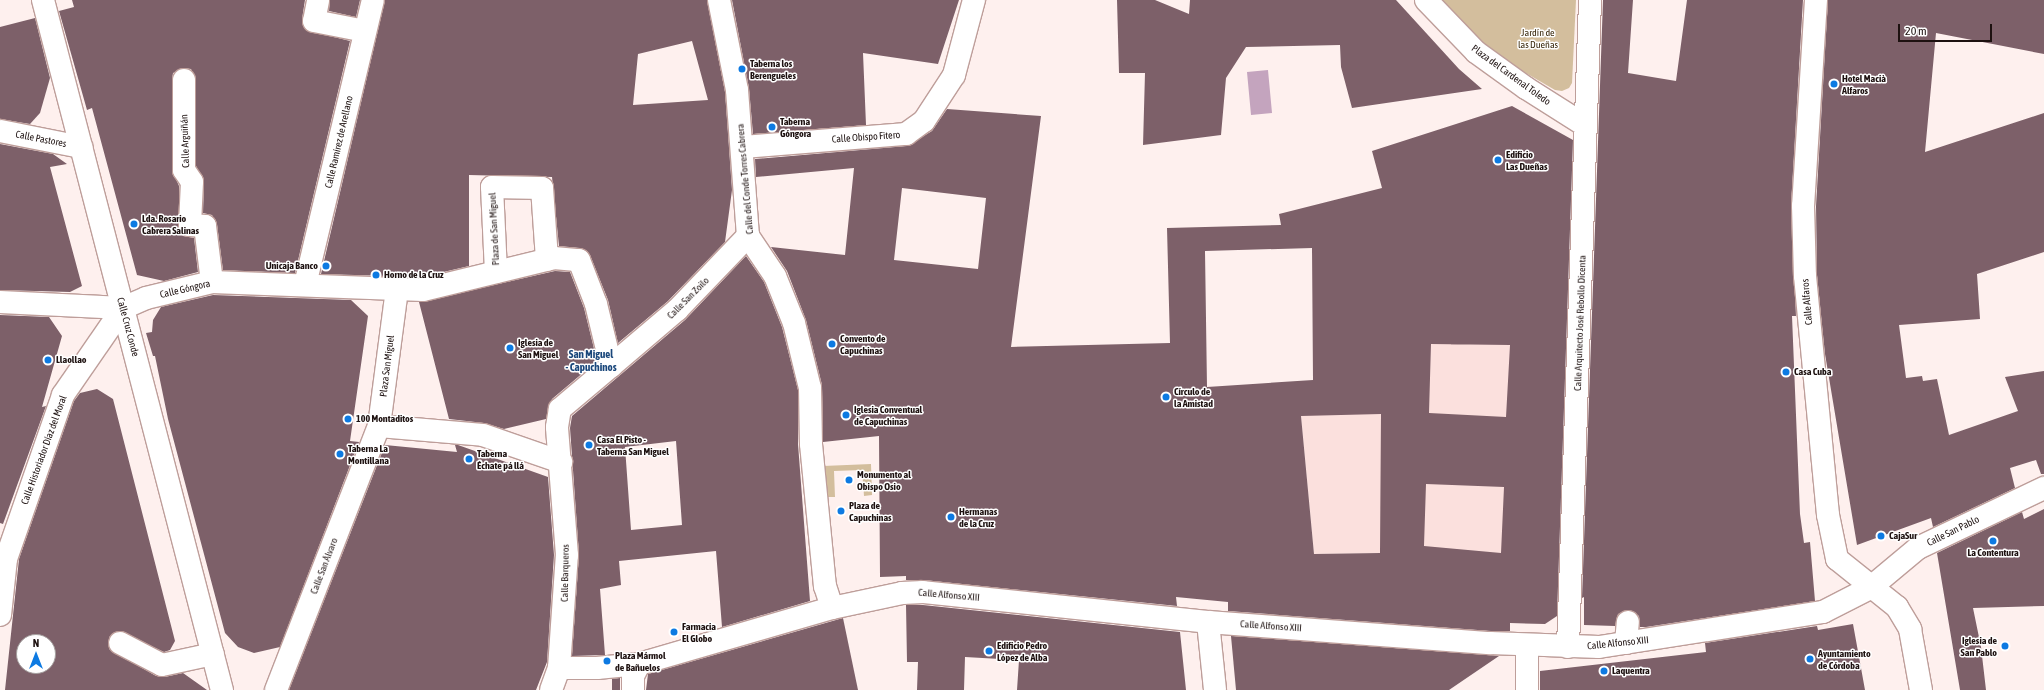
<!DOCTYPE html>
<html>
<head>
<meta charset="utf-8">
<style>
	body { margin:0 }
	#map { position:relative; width:2044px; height:690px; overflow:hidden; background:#fef0ee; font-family:"Asap Condensed",sans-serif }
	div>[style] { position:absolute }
	.built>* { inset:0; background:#fbe0dd }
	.green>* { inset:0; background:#d3be9d }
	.water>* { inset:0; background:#c4a4be }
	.building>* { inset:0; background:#7d6069 }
	.roads { filter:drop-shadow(1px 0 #be9e9a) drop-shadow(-1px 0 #be9e9a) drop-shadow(0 1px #be9e9a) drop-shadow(0 -1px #be9e9a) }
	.street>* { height:22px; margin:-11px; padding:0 11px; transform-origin:11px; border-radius:11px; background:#fff }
	.dots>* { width:11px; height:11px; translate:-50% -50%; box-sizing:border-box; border:2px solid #fff; border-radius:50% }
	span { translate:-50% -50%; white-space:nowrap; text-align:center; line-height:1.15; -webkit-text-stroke:3px #fff; paint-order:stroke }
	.park-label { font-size:10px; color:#3a290d }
	.poi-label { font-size:10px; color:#1d1110; font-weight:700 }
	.left { translate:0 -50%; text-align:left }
	.right { translate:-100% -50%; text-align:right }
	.street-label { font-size:10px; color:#1d1110 }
	.neighbourhood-label { font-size:11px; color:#1a477b; font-weight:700 }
	.north { position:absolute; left:16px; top:634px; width:40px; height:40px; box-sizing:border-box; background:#fff; border:1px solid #a5a09f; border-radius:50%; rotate:0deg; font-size:11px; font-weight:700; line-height:16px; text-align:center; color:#1d1110 }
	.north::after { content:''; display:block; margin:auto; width:14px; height:18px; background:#0d7ae2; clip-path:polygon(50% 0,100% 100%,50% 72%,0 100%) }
	.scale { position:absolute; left:1898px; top:24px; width:94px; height:18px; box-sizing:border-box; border:2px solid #1d1110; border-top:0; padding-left:5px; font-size:12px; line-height:14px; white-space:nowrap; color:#1d1110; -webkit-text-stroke:3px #fff; paint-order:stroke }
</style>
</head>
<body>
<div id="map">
	<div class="built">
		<div style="clip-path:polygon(1511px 182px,1551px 616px,1380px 553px,1314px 554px,1301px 416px)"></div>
	</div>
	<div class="green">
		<div style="clip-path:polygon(1441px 0,1576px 0,1572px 83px,1569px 88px,1562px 91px,1555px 90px,1481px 47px)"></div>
		<div style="clip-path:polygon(871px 464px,872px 495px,864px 496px,862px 470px,834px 471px,835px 497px,825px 497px,823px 466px)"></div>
	</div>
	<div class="water">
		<div style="clip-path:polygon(1268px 70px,1272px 113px,1251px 115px,1247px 72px)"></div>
	</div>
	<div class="building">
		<div style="clip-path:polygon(72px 0,305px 0,302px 19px,306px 30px,350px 41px,295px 273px,223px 270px,217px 224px,212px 215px,203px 213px,204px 182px,196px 166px,196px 80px,191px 69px,184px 68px,173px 73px,172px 80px,172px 170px,179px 186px,179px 230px,183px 236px,194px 238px,198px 272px,164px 281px,137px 275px,92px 108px,87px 110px,59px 11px,74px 7px)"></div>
		<div style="clip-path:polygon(330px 0,360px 0,356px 17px,329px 11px)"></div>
		<div style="clip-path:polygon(evenodd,385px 0,707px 0,725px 92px,732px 190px,725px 242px,668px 301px,618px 343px,608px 300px,590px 255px,580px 248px,559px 246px,552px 177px,469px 175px,469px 266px,422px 277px,321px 274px,385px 0,692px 41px,708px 100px,633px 105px,638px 54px,692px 41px)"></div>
		<div style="clip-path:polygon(732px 0,959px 0,938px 64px,863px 53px,866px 125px,753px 134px,749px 88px)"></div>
		<div style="clip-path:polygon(1117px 0,1155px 0,1189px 14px,1190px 0,1396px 0,1459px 69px,1482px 89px,1352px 108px,1341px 67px,1340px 45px,1246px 47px,1226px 78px,1221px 135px,1143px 145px,1145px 73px,1119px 73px)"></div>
		<div style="clip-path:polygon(1603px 0,1633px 0,1628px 73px,1676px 81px,1687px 0,1803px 0,1791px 205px,1796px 316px,1792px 316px,1800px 514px,1804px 543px,1810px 542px,1815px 601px,1646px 627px,1640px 627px,1639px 616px,1629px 610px,1618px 614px,1615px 626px,1584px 625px,1584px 597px,1582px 598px)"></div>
		<div style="clip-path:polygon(1828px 0,2044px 0,2044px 54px,1936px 33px,1925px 152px,2044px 113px,2044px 252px,1977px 274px,1980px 319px,1899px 325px,1906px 378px,1922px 376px,1923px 381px,1937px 379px,1949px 435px,2018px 411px,2005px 377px,2044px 371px,2044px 474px,2041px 474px,2036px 460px,2010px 468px,2015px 488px,1933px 527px,1931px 518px,1857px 545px,1825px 354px,1817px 275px,1816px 206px)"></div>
		<div style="clip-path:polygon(35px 18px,50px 78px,40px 113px,30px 124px,0 119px,0 27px)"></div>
		<div style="clip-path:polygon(evenodd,1512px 106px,1573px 140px,1557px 616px,1545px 624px,1510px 623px,1510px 631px,1491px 631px,1228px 611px,1228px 602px,1176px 597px,1177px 606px,924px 580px,906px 580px,906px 576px,880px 577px,879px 436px,823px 442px,822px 385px,806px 320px,787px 271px,771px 247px,845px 255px,854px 168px,756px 177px,755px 159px,907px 146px,932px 131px,947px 109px,1041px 116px,1011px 347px,1170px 343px,1167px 228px,1281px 225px,1279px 214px,1382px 188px,1372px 151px,1512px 106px,902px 188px,986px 198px,978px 269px,894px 260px,902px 188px,1512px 106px,1312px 248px,1313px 380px,1207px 387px,1205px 251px,1312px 248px,1512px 106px,1431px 344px,1510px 345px,1506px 417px,1429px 413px,1431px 344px,1512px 106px,1381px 414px,1380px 553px,1314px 554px,1301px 416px,1381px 414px,1512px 106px,1426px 484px,1504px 487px,1501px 553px,1424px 546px,1426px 484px)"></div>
		<div style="clip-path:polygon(0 144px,53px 154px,67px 164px,50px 167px,82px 286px,70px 292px,0 290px)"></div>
		<div style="clip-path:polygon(evenodd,746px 256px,764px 282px,782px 327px,798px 390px,798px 444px,810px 601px,722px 627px,716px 551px,619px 561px,621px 585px,600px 589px,605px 655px,572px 656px,579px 554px,570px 428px,572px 416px,685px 320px,746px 256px,676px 441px,682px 525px,631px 530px,625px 447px,676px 441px)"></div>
		<div style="clip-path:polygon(555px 271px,570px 272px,584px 308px,597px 361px,552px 399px,546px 419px,504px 429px,484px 423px,449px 419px,419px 302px)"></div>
		<div style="clip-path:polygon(213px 295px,351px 300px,368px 316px,350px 441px,359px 442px,280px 647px,254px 653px,238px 647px,225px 633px,168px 419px,155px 356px,153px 356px,146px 333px,152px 332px,153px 320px,161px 307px)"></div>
		<div style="clip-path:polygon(0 315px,49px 317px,62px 336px,42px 407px,46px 406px,3px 524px,0 523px)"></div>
		<div style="clip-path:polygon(evenodd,97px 389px,113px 399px,175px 641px,170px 650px,164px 652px,119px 631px,109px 637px,109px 649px,156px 676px,165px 677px,183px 673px,207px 690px,5px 690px,19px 559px,74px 401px,80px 393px,97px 389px,24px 642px,48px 642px,48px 666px,24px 666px,24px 642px)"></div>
		<div style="clip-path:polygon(385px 445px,457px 452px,455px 445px,458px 445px,548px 477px,554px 555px,547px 662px,536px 690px,289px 690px)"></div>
		<div style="clip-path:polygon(2044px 509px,2044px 606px,1973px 608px,1981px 647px,1986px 690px,1960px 690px,1937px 553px,2022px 512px,2024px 519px)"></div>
		<div style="clip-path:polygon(906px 605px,923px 605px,1180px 632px,1186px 690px,1017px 690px,1019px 660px,965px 657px,964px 690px,917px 690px,918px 662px,907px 662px)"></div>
		<div style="clip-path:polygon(843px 618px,858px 690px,646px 690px,648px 674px)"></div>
		<div style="clip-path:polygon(1853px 624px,1865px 690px,1540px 690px,1540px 671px,1706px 652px,1705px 643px,1817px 626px,1818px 630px)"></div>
		<div style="clip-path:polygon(1231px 636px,1489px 655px,1499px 656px,1449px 690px,1236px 690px)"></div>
		<div style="clip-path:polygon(620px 678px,620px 690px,612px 690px,612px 679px)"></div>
	</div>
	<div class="roads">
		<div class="street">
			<div style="left:43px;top:0;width:713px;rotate:75.46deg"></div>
			<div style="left:719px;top:0;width:92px;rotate:78.7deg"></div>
			<div style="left:737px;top:90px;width:146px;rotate:85.7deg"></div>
			<div style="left:748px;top:236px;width:48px;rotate:56deg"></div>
			<div style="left:775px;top:276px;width:51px;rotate:68deg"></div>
			<div style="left:794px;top:323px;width:67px;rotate:76.2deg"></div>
			<div style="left:810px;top:388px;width:56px;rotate:89deg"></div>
			<div style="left:811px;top:444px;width:143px;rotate:84.4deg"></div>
			<div style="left:825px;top:586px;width:23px;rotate:72deg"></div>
			<div style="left:1426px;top:0;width:72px;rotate:46.1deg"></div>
			<div style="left:1476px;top:52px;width:62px;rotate:35.8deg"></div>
			<div style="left:1526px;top:88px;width:71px;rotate:32.3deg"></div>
			<div style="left:1816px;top:0;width:206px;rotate:93.6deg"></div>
			<div style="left:1803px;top:206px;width:70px;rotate:88.4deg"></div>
			<div style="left:1805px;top:276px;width:240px;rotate:84.5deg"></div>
			<div style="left:1828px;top:515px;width:45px;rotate:78.4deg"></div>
			<div style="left:1837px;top:559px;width:77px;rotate:38.7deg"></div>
			<div style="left:1897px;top:607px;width:26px;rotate:59deg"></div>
			<div style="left:1910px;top:629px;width:62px;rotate:79.8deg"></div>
			<div style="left:318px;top:1px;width:20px;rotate:101deg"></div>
			<div style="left:314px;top:21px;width:52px;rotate:11.1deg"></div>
			<div style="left:184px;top:80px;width:90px;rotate:90deg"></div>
			<div style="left:184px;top:170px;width:14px;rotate:56deg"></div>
			<div style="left:192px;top:182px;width:43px;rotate:92.7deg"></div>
			<div style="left:190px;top:225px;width:15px;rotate:4deg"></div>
			<div style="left:205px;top:226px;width:56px;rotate:82.9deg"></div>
			<div style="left:0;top:131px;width:83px;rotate:11.2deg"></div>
			<div style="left:743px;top:147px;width:164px;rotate:-4.6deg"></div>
			<div style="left:906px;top:134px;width:22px;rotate:-36deg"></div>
			<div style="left:924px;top:121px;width:55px;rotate:-56.9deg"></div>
			<div style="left:954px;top:75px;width:78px;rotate:-75.1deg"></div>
			<div style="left:496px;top:272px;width:85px;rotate:-92.7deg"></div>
			<div style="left:492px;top:187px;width:50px;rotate:1.1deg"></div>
			<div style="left:542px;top:188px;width:72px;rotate:86deg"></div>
			<div style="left:305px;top:285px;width:293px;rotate:-76.6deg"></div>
			<div style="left:0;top:302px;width:123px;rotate:2.8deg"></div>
			<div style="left:123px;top:308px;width:25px;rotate:-23deg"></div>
			<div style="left:146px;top:298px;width:68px;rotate:-13.6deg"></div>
			<div style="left:212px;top:282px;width:211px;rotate:2.2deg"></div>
			<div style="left:423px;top:290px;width:135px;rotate:-13.7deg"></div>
			<div style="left:554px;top:258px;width:25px;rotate:5deg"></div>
			<div style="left:579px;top:260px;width:47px;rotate:68.9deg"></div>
			<div style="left:596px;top:304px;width:64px;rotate:76.4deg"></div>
			<div style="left:611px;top:366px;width:87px;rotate:-40.3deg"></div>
			<div style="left:677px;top:310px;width:103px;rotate:-46.2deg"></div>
			<div style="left:379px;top:426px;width:104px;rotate:4.9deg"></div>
			<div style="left:483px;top:435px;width:83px;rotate:19.1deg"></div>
			<div style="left:0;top:615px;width:56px;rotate:-83.9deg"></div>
			<div style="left:6px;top:559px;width:174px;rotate:-70.8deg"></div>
			<div style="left:63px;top:395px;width:106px;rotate:-55.4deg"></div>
			<div style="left:1208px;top:622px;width:68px;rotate:84.1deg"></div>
			<div style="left:120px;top:643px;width:47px;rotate:27.6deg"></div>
			<div style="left:162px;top:665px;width:52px;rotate:-12.2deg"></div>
			<div style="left:1626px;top:643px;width:21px;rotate:-85deg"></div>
			<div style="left:1527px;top:645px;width:45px;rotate:90deg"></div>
			<div style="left:1568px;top:647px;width:647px;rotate:-88.05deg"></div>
			<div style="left:559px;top:668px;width:38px"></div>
			<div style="left:597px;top:668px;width:42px;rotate:-5.4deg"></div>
			<div style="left:639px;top:664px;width:201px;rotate:-16.2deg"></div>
			<div style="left:832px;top:608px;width:72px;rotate:-12.1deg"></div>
			<div style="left:902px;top:593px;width:21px;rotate:-3deg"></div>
			<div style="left:923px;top:592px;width:287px;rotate:6deg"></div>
			<div style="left:1208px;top:622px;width:283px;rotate:4.3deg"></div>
			<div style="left:1490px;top:643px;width:109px;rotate:2.1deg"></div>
			<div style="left:1599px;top:647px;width:227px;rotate:-8.9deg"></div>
			<div style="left:1823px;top:612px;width:53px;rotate:-27.1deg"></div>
			<div style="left:1870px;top:588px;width:62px;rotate:-39.8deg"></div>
			<div style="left:1918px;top:548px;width:140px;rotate:-25.5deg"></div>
			<div style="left:276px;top:690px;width:283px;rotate:-68.7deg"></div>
			<div style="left:379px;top:426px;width:137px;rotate:-82.5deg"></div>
			<div style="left:551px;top:690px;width:23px;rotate:-70deg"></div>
			<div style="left:559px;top:668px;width:113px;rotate:-86deg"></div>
			<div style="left:567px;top:555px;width:128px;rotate:-94.5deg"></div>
			<div style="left:557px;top:427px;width:18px;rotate:-81deg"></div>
			<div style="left:560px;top:409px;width:67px;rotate:-40.1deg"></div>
			<div style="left:633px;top:690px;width:14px;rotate:-90deg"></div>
			<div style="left:633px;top:676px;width:13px;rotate:-63deg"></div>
		</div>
	</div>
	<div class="dots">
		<div style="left:742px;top:69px;background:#0d7ae2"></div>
		<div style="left:1834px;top:84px;background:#0d7ae2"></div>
		<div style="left:772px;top:127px;background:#0d7ae2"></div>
		<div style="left:1498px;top:160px;background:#0d7ae2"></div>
		<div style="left:134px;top:224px;background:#0d7ae2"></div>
		<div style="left:326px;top:266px;background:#0d7ae2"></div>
		<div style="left:376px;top:275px;background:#0d7ae2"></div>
		<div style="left:832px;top:344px;background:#0d7ae2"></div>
		<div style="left:510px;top:348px;background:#0d7ae2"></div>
		<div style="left:48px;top:360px;background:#0d7ae2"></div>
		<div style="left:1786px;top:372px;background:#0d7ae2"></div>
		<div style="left:1166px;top:397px;background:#0d7ae2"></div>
		<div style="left:846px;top:415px;background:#0d7ae2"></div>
		<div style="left:348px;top:419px;background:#0d7ae2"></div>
		<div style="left:589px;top:445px;background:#0d7ae2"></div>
		<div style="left:340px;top:454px;background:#0d7ae2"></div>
		<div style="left:469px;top:459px;background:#0d7ae2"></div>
		<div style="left:849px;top:480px;background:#0d7ae2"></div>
		<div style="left:841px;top:511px;background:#0d7ae2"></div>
		<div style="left:951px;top:517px;background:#0d7ae2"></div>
		<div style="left:1881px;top:536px;background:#0d7ae2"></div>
		<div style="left:1993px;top:541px;background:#0d7ae2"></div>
		<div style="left:674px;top:632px;background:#0d7ae2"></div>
		<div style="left:2005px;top:646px;background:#0d7ae2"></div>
		<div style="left:989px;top:651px;background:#0d7ae2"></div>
		<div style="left:1810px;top:659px;background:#0d7ae2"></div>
		<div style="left:607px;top:661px;background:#0d7ae2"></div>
		<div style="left:1604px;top:671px;background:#0d7ae2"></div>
	</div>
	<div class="park-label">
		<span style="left:1538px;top:38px">Jardín de<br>las Dueñas</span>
	</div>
	<div class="poi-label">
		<span class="left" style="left:750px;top:69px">Taberna los<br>Berengueles</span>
		<span class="left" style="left:1842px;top:84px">Hotel Macià<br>Alfaros</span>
		<span class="left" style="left:780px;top:127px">Taberna<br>Góngora</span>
		<span class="left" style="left:1506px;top:160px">Edificio<br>Las Dueñas</span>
		<span class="left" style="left:142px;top:224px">Lda. Rosario<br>Cabrera Salinas</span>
		<span class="right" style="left:318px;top:266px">Unicaja Banco</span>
		<span class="left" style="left:384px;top:275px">Horno de la Cruz</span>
		<span class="left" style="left:840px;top:344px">Convento de<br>Capuchinas</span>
		<span class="left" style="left:518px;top:348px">Iglesia de<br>San Miguel</span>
		<span class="left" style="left:56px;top:360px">Llaollao</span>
		<span class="left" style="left:1794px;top:372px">Casa Cuba</span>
		<span class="left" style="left:1174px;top:397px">Círculo de<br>la Amistad</span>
		<span class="left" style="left:854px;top:415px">Iglesia Conventual<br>de Capuchinas</span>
		<span class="left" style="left:356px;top:419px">100 Montaditos</span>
		<span class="left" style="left:597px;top:445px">Casa El Pisto -<br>Taberna San Miguel</span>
		<span class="left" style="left:348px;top:454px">Taberna La<br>Montillana</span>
		<span class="left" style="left:477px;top:459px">Taberna<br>Échate pá llá</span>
		<span class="left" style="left:857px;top:480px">Monumento al<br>Obispo Osio</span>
		<span class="left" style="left:849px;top:511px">Plaza de<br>Capuchinas</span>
		<span class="left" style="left:959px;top:517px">Hermanas<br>de la Cruz</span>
		<span class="left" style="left:1889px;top:536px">CajaSur</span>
		<span style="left:1993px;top:553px">La Contentura</span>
		<span class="left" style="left:682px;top:632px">Farmacia<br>El Globo</span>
		<span class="right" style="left:1997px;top:646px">Iglesia de<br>San Pablo</span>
		<span class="left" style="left:997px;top:651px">Edificio Pedro<br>López de Alba</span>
		<span class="left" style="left:1818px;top:659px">Ayuntamiento<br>de Córdoba</span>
		<span class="left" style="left:615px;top:661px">Plaza Mármol<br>de Bañuelos</span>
		<span class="left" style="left:1612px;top:671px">Laquentra</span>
	</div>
	<div class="street-label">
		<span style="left:1511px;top:75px;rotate:36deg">Plaza del Cardenal Toledo</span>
		<span style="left:866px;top:137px;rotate:-4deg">Calle Obispo Fitero</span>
		<span style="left:41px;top:139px;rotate:11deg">Calle Pastores</span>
		<span style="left:185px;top:141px;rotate:-92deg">Calle Arguiñán</span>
		<span style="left:339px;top:142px;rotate:-77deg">Calle Ramírez de Arellano</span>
		<span style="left:745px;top:179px;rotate:-95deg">Calle del Conde Torres Cabrera</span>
		<span style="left:494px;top:229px;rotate:-93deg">Plaza de San Miguel</span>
		<span style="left:185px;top:289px;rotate:-13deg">Calle Góngora</span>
		<span style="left:688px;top:298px;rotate:-45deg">Calle San Zoilo</span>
		<span style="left:1807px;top:302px;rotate:-95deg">Calle Alfaros</span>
		<span style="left:1580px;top:323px;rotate:-88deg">Calle Arquitecto José Rebollo Dicenta</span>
		<span style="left:128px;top:327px;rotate:75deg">Calle Cruz Conde</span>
		<span style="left:387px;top:366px;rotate:-83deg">Plaza San Miguel</span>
		<span style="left:44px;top:450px;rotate:-70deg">Calle Historiador Díaz del Moral</span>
		<span style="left:1953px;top:531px;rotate:-26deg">Calle San Pablo</span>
		<span style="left:324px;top:566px;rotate:-69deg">Calle San Álvaro</span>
		<span style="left:565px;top:573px;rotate:-89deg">Calle Barqueros</span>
		<span style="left:949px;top:595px;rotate:5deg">Calle Alfonso XIII</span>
		<span style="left:1271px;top:626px;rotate:4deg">Calle Alfonso XIII</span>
		<span style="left:1618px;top:643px;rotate:-6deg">Calle Alfonso XIII</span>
	</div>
	<div class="neighbourhood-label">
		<span style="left:591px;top:361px">San Miguel<br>- Capuchinos</span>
	</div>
	<div class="north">N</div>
	<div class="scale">20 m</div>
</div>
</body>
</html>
